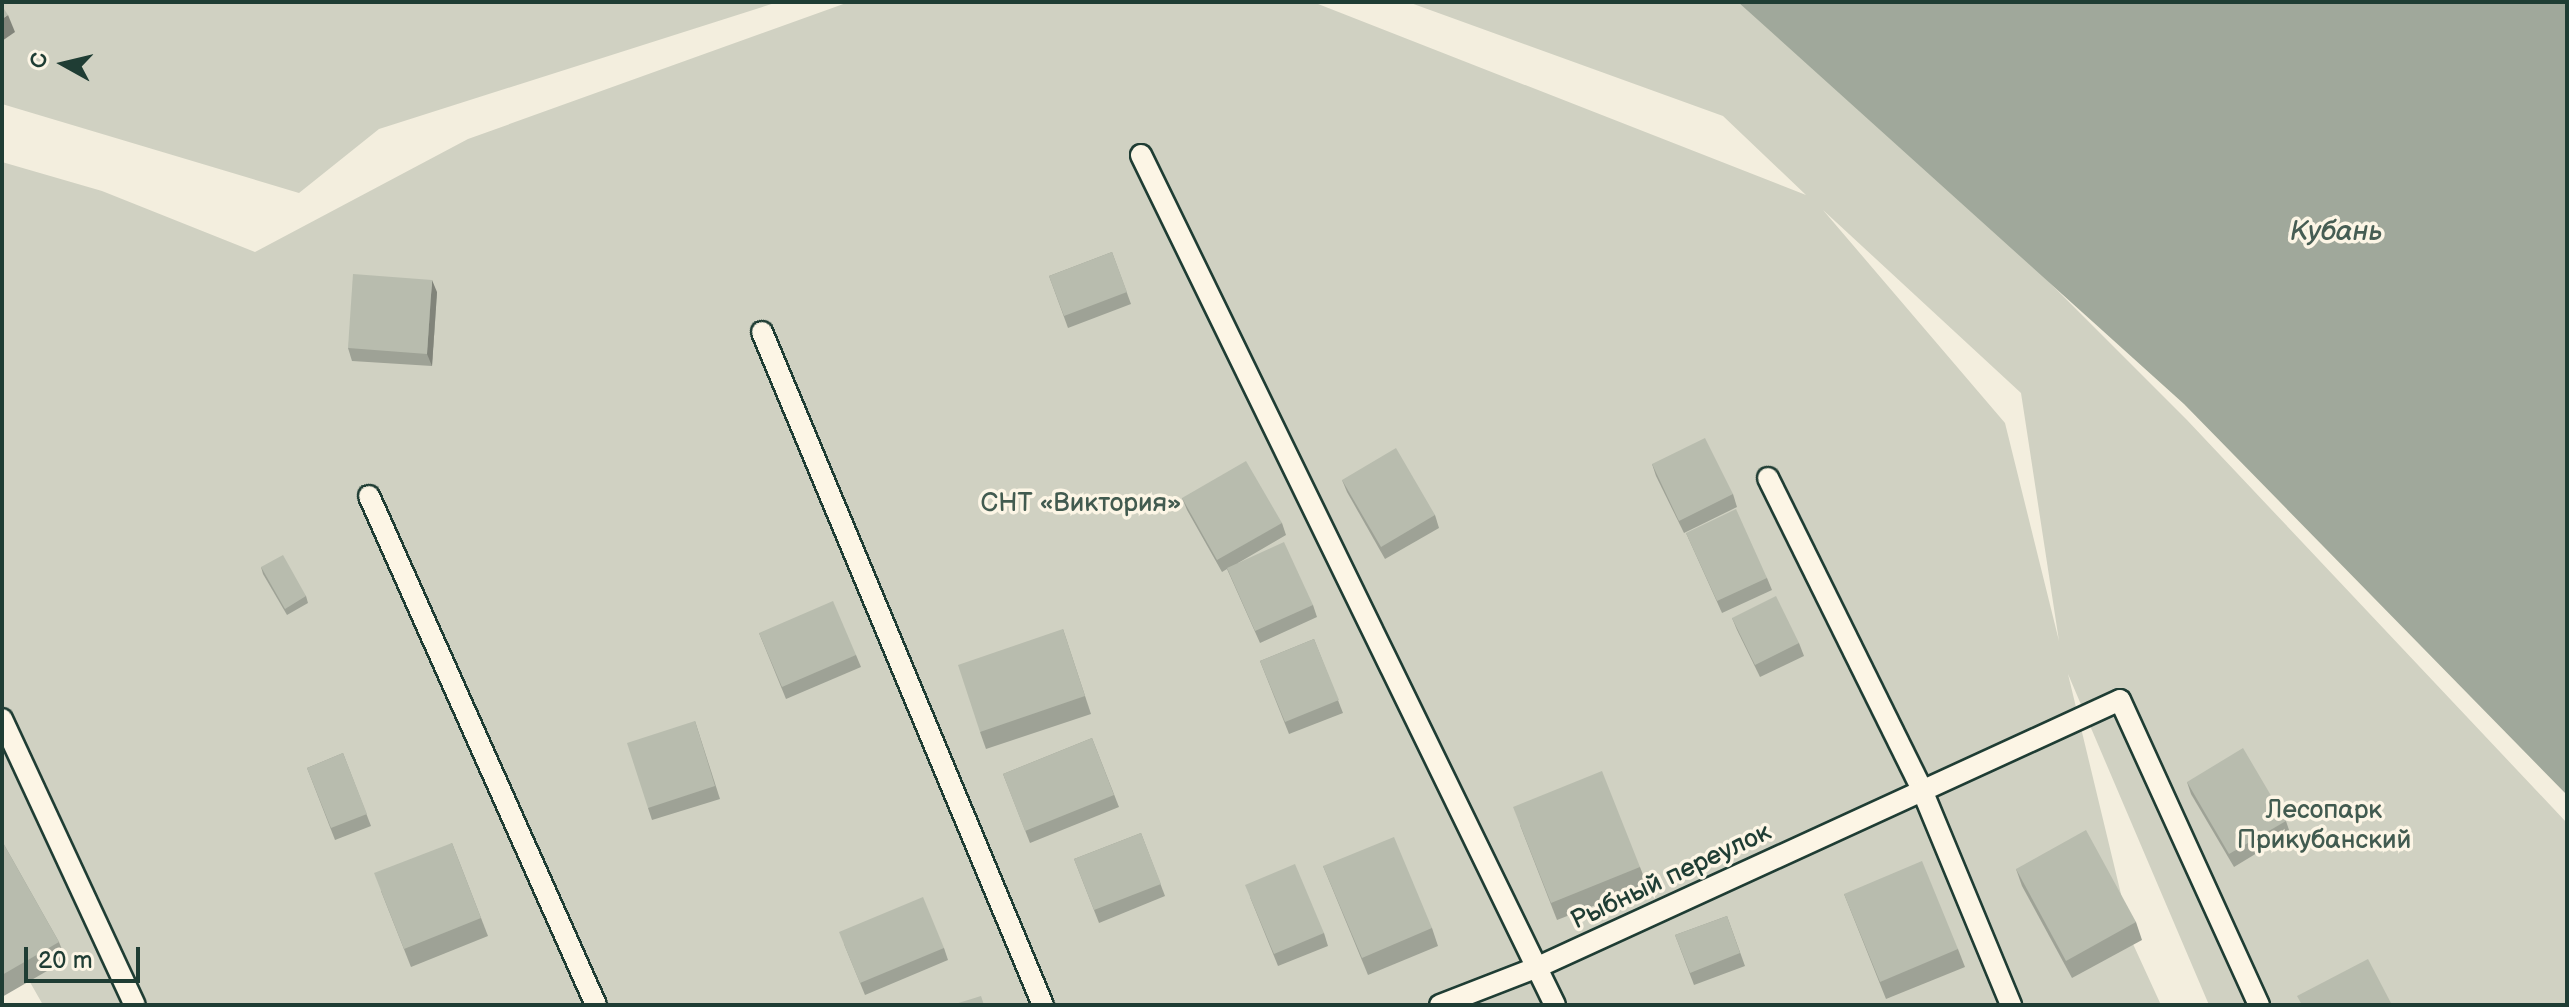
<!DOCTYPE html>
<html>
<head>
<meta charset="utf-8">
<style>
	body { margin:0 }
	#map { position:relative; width:2569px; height:1007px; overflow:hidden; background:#f3eede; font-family:"Balsamiq Sans",sans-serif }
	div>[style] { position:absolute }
	.green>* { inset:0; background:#d0d1c2 }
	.water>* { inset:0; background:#a0a89b }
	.roads { filter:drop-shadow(2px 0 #1f3d34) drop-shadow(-2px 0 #1f3d34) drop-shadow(0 2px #1f3d34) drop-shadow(0 -2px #1f3d34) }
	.lane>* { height:20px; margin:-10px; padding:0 10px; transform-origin:10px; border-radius:10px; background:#fcf5e5 }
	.wall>* { inset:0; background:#9ea296 }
	.shaded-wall>* { inset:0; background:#81847a }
	.building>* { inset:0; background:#b8bcae }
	span { translate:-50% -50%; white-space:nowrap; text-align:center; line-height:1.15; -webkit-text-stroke:7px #fcf5e5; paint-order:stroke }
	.park-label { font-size:26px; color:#425b50 }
	.street-label { font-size:26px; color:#1f3d34 }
	.water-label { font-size:28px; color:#465d53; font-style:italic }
	.frame { position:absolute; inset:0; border:4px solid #1f3d34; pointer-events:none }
	.north { position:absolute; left:24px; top:24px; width:80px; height:80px; -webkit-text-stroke:6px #fcf5e5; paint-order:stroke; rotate:278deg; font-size:22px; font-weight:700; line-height:32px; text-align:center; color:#1f3d34 }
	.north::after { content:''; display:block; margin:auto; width:28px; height:36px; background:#1f3d34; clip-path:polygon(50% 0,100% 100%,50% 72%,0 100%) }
	.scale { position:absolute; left:24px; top:947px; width:116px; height:36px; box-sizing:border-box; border:4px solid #1f3d34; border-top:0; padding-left:10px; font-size:24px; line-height:28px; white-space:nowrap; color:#1f3d34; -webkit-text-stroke:6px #fcf5e5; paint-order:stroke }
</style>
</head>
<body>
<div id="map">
	<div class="green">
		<div style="clip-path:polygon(2px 2px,778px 2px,379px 129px,299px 193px,2px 104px)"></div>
		<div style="clip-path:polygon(evenodd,849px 2px,1313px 2px,1806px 195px,1723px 116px,1408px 2px,1744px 2px,1914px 147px,2187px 420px,2567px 823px,2567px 1005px,2209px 1005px,2068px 674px,2133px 944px,2161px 1005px,43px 1005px,2px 933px,2px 162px,102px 191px,255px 252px,468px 139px,849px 2px,1823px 210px,2021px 393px,2059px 641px,2005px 423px,1823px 210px)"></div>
	</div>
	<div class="water">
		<div style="clip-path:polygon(1738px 2px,2567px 2px,2567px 795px,2184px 404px)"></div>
	</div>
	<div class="roads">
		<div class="lane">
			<div style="left:1141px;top:155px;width:945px;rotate:64.03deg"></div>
			<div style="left:762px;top:332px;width:729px;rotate:67.34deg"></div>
			<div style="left:1768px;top:478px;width:348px;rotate:63.7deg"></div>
			<div style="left:1922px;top:790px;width:233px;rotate:67.5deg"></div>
			<div style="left:369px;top:496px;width:557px;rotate:65.96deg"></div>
			<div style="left:2px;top:719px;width:315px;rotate:65.1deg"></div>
			<div style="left:1440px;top:1005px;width:105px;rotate:-21.2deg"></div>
			<div style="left:1538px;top:967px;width:640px;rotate:-24.64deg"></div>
			<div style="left:2120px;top:700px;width:335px;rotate:65.5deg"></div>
		</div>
	</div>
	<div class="wall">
		<div style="clip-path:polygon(1112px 252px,1131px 304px,1068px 328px,1049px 276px)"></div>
		<div style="clip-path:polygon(437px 292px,432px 366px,352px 361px,348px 348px)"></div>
		<div style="clip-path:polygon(1652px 464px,1733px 494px,1737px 507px,1684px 533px,1656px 476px)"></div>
		<div style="clip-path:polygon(1342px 480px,1435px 515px,1439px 528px,1385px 559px,1347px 492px)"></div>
		<div style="clip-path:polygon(1182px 498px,1282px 523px,1286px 535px,1238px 563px,1313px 605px,1317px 617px,1260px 643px,1227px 569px,1222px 572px,1187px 510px)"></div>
		<div style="clip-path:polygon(1686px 533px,1767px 578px,1772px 590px,1722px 613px)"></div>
		<div style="clip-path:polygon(261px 567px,306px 596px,308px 603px,287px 615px,263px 574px)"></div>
		<div style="clip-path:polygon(1732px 618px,1799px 643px,1804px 656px,1760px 677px,1737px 630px)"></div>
		<div style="clip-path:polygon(1063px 629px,1091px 714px,986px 749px,980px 732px)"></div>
		<div style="clip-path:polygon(759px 633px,856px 655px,861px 667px,786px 699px)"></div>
		<div style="clip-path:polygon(1314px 639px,1343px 713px,1289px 734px,1260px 661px)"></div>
		<div style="clip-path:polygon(695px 721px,720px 799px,652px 820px,648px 808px)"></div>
		<div style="clip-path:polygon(1092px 738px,1119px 807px,1030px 843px,1003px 774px)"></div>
		<div style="clip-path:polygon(343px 753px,371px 826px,335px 840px,307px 768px)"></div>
		<div style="clip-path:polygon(2187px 782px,2286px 821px,2290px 833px,2234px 867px,2191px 794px)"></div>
		<div style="clip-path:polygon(1520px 825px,1640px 867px,1647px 885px,1557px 920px)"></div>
		<div style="clip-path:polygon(1141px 833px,1165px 896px,1099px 923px,1074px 859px)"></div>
		<div style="clip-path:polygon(2px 841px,59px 942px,66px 960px,2px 997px)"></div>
		<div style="clip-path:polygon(452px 843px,488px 936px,411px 967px,381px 891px)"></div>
		<div style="clip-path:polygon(1323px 866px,1432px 928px,1438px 946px,1368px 975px)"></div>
		<div style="clip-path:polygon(2016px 869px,2136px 922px,2142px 940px,2072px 978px,2022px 886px)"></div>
		<div style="clip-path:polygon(1844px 894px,1958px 949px,1965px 967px,1886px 999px)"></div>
		<div style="clip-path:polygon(1250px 897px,1324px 933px,1328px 946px,1278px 966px)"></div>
		<div style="clip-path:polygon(1727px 916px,1745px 966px,1694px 985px,1675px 935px)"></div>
		<div style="clip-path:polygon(844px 944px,944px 948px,948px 960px,865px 995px)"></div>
	</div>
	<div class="shaded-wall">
		<div style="clip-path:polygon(8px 15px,15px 32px,2px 41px,2px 19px)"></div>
		<div style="clip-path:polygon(432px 280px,437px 292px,432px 366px,427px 354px)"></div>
	</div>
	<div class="building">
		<div style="clip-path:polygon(2px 6px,8px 15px,2px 19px)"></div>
		<div style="clip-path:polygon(1112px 252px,1127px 292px,1064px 316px,1049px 276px)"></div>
		<div style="clip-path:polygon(353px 274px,432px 280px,427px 354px,348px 348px)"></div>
		<div style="clip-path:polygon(1705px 438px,1733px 494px,1679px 521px,1652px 464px)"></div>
		<div style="clip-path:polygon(1396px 448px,1435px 515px,1381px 547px,1342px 480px)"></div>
		<div style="clip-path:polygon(1246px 461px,1282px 523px,1217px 560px,1182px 498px)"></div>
		<div style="clip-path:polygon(1736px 509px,1767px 578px,1717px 601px,1686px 533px)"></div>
		<div style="clip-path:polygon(1284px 542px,1313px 605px,1255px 631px,1227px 568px)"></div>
		<div style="clip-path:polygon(283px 555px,306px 596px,285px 609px,261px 567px)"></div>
		<div style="clip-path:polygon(1776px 596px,1799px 643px,1755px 665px,1732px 618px)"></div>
		<div style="clip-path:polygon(833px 601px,856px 655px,782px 687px,759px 633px)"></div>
		<div style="clip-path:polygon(1063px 629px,1085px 696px,980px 732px,958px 665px)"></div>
		<div style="clip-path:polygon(1314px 639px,1339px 700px,1285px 722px,1260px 661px)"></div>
		<div style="clip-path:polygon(695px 721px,715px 786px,648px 808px,627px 743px)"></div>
		<div style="clip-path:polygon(1092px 738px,1114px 795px,1025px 831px,1003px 774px)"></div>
		<div style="clip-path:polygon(2243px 748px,2286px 821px,2229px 854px,2187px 782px)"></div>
		<div style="clip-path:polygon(343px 753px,367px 814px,331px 828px,307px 768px)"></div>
		<div style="clip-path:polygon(1602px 771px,1640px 867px,1551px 903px,1513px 807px)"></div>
		<div style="clip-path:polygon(2086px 830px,2136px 922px,2066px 961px,2016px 869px)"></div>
		<div style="clip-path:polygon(1141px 833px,1161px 884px,1094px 910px,1074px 859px)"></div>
		<div style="clip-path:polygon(1394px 837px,1432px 928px,1362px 958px,1323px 866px)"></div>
		<div style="clip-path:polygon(2px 841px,59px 942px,2px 975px)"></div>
		<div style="clip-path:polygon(452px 843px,481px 918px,404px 949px,374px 873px)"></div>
		<div style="clip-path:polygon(1922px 861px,1958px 949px,1880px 982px,1844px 894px)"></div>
		<div style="clip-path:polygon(1295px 864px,1324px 933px,1274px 954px,1245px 885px)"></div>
		<div style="clip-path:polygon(923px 897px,944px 948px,860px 983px,839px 932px)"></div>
		<div style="clip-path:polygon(1727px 916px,1740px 953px,1690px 973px,1675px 935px)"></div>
		<div style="clip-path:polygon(2368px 959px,2392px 1005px,2302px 1005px,2297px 996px)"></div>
		<div style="clip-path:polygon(981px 996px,984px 1005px,952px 1005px)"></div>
	</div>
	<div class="park-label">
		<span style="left:1081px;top:504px">СНТ «Виктория»</span>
		<span style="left:2324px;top:826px">Лесопарк<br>Прикубанский</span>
	</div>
	<div class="street-label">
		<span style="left:1671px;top:877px;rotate:-25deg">Рыбный переулок</span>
	</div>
	<div class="water-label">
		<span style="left:2336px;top:232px">Кубань</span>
	</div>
	<div class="frame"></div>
	<div class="north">С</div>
	<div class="scale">20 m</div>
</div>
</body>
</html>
